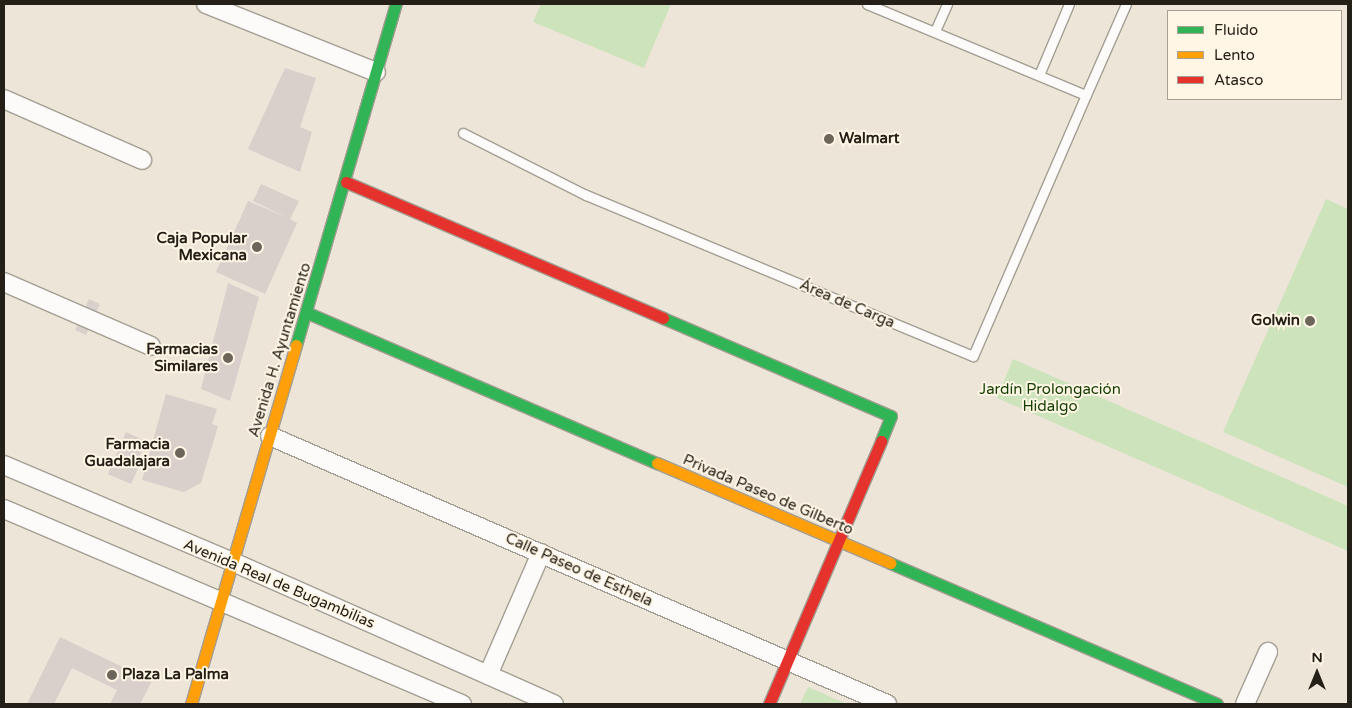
<!DOCTYPE html>
<html>
<head>
<meta charset="utf-8">
<style>
	body { margin:0 }
	#map { position:relative; width:1352px; height:708px; overflow:hidden; background:#ede5d7; font-family:"Varela Round",sans-serif }
	div>[style] { position:absolute }
	.green>* { inset:0; background:#cde3bc }
	.building>* { inset:0; background:#d9d0cc }
	.roads { filter:drop-shadow(1px 0 #a39e93) drop-shadow(-1px 0 #a39e93) drop-shadow(0 1px #a39e93) drop-shadow(0 -1px #a39e93) }
	.lane>* { height:9px; margin:-4.5px; padding:0 4.5px; transform-origin:4.5px; border-radius:4.5px; background:#fcfbf9 }
	.street>* { height:18px; margin:-9px; padding:0 9px; transform-origin:9px; border-radius:9px; background:#fcfbf9 }
	.fast>* { height:11px; margin:-5.5px; padding:0 5.5px; transform-origin:5.5px; border-radius:5.5px; background:#30b455 }
	.slow>* { height:11px; margin:-5.5px; padding:0 5.5px; transform-origin:5.5px; border-radius:5.5px; background:#ff9f0a }
	.jam>* { height:11px; margin:-5.5px; padding:0 5.5px; transform-origin:5.5px; border-radius:5.5px; background:#e5322d }
	.dots>* { width:14px; height:14px; translate:-50% -50%; box-sizing:border-box; border:2px solid #fff6e6; border-radius:50% }
	span { translate:-50% -50%; white-space:nowrap; text-align:center; line-height:1.15; -webkit-text-stroke:4px #fff6e6; paint-order:stroke }
	.poi-label { font-size:15px; color:#252017; font-weight:700 }
	.left { translate:0 -50%; text-align:left }
	.right { translate:-100% -50%; text-align:right }
	.street-label { font-size:15px; color:#252017 }
	.park-label { font-size:15px; color:#133e01 }
	.frame { position:absolute; inset:0; border:5px solid #252017; pointer-events:none }
	.legend { position:absolute; left:1167px; top:10px; width:175px; height:90px; box-sizing:border-box; background:#fff6e6; border:1px solid #a8a093; margin:0; padding:6px 9px; list-style:none; font-size:15px; color:#252017 }
	.legend li { display:flex; align-items:center; gap:10px; height:25px }
	.legend b { width:25px; border:1px solid #a8a093 }
	.north { position:absolute; left:1292px; top:648px; width:50px; height:50px; -webkit-text-stroke:4px #fff6e6; paint-order:stroke; rotate:0deg; font-size:14px; font-weight:700; line-height:20px; text-align:center; color:#252017 }
	.north::after { content:''; display:block; margin:auto; width:18px; height:22px; background:#252017; clip-path:polygon(50% 0,100% 100%,50% 72%,0 100%) }
</style>
</head>
<body>
<div id="map">
	<div class="green">
		<div style="clip-path:polygon(541px 4px,671px 4px,644px 68px,533px 22px)"></div>
		<div style="clip-path:polygon(1326px 199px,1348px 209px,1348px 487px,1223px 432px)"></div>
		<div style="clip-path:polygon(1013px 359px,1348px 506px,1348px 551px,997px 398px)"></div>
		<div style="clip-path:polygon(808px 687px,847px 704px,800px 704px)"></div>
	</div>
	<div class="building">
		<div style="clip-path:polygon(285px 68px,316px 78px,300px 127px,312px 132px,300px 172px,248px 149px)"></div>
		<div style="clip-path:polygon(261px 184px,299px 201px,290px 219px,297px 223px,265px 294px,216px 272px,248px 201px,288px 218px,253px 201px)"></div>
		<div style="clip-path:polygon(228px 283px,259px 297px,230px 401px,201px 389px)"></div>
		<div style="clip-path:polygon(89px 299px,100px 304px,86px 335px,75px 330px)"></div>
		<div style="clip-path:polygon(166px 394px,217px 409px,212px 424px,218px 426px,201px 483px,184px 492px,142px 480px)"></div>
		<div style="clip-path:polygon(126px 432px,147px 442px,140px 455px,143px 458px,131px 484px,108px 474px)"></div>
		<div style="clip-path:polygon(60px 637px,152px 681px,140px 704px,110px 704px,117px 690px,72px 668px,54px 704px,27px 704px)"></div>
	</div>
	<div class="roads">
		<div class="lane">
			<div style="left:867px;top:4px;width:237px;rotate:22.6deg"></div>
			<div style="left:1086px;top:95px;width:99px;rotate:-66.3deg"></div>
			<div style="left:935px;top:31px;width:30px;rotate:-66deg"></div>
			<div style="left:1039px;top:75px;width:77px;rotate:-67.1deg"></div>
			<div style="left:463px;top:133px;width:138px;rotate:26.8deg"></div>
			<div style="left:586px;top:195px;width:419px;rotate:22.6deg"></div>
			<div style="left:973px;top:356px;width:284px;rotate:-66.6deg"></div>
		</div>
		<div class="street">
			<div style="left:206px;top:4px;width:183px;rotate:21.8deg"></div>
			<div style="left:4px;top:99px;width:151px;rotate:23.8deg"></div>
			<div style="left:4px;top:282px;width:160px;rotate:23.5deg"></div>
			<div style="left:270px;top:436px;width:673px;rotate:23.48deg"></div>
			<div style="left:4px;top:465px;width:249px;rotate:23deg"></div>
			<div style="left:233px;top:562px;width:351px;rotate:23.9deg"></div>
			<div style="left:4px;top:509px;width:498px;rotate:23.1deg"></div>
			<div style="left:488px;top:675px;width:133px;rotate:-66.5deg"></div>
			<div style="left:1245px;top:704px;width:57px;rotate:-66.1deg"></div>
		</div>
		<div class="fast">
			<div style="left:308px;top:313px;width:380px;rotate:23.3deg"></div>
			<div style="left:663px;top:318px;width:248px;rotate:23.3deg"></div>
			<div style="left:891px;top:416px;width:27px;rotate:112deg"></div>
			<div style="left:296px;top:345px;width:355px;rotate:-73.7deg"></div>
			<div style="left:890px;top:563px;width:356px;rotate:23.3deg"></div>
		</div>
		<div class="slow">
			<div style="left:657px;top:463px;width:254px;rotate:23.2deg"></div>
			<div style="left:191px;top:704px;width:374px;rotate:-73.7deg"></div>
		</div>
		<div class="jam">
			<div style="left:346px;top:182px;width:345px;rotate:23.2deg"></div>
			<div style="left:769px;top:704px;width:286px;rotate:-66.9deg"></div>
		</div>
	</div>
	<div class="dots">
		<div style="left:829px;top:139px;background:#6b655a"></div>
		<div style="left:257px;top:247px;background:#6b655a"></div>
		<div style="left:1310px;top:321px;background:#6b655a"></div>
		<div style="left:228px;top:358px;background:#6b655a"></div>
		<div style="left:180px;top:453px;background:#6b655a"></div>
		<div style="left:112px;top:675px;background:#6b655a"></div>
	</div>
	<div class="poi-label">
		<span class="left" style="left:839px;top:139px">Walmart</span>
		<span class="right" style="left:247px;top:247px">Caja Popular<br>Mexicana</span>
		<span class="right" style="left:1300px;top:321px">Golwin</span>
		<span class="right" style="left:218px;top:358px">Farmacias<br>Similares</span>
		<span class="right" style="left:170px;top:453px">Farmacia<br>Guadalajara</span>
		<span class="left" style="left:122px;top:675px">Plaza La Palma</span>
	</div>
	<div class="street-label">
		<span style="left:847px;top:304px;rotate:23deg">Área de Carga</span>
		<span style="left:280px;top:350px;rotate:-73deg">Avenida H. Ayuntamiento</span>
		<span style="left:768px;top:495px;rotate:23deg">Privada Paseo de Gilberto</span>
		<span style="left:579px;top:570px;rotate:24deg">Calle Paseo de Esthela</span>
		<span style="left:279px;top:584px;rotate:23deg">Avenida Real de Bugambilias</span>
	</div>
	<div class="park-label">
		<span style="left:1050px;top:398px">Jardín Prolongación<br>Hidalgo</span>
	</div>
	<div class="frame"></div>
	<ul class="legend">
	<li><b style="height:6px;background:#30b455"></b>Fluido</li>
	<li><b style="height:6px;background:#ff9f0a"></b>Lento</li>
	<li><b style="height:6px;background:#e5322d"></b>Atasco</li>
	</ul>
	<div class="north">N</div>
</div>
</body>
</html>
